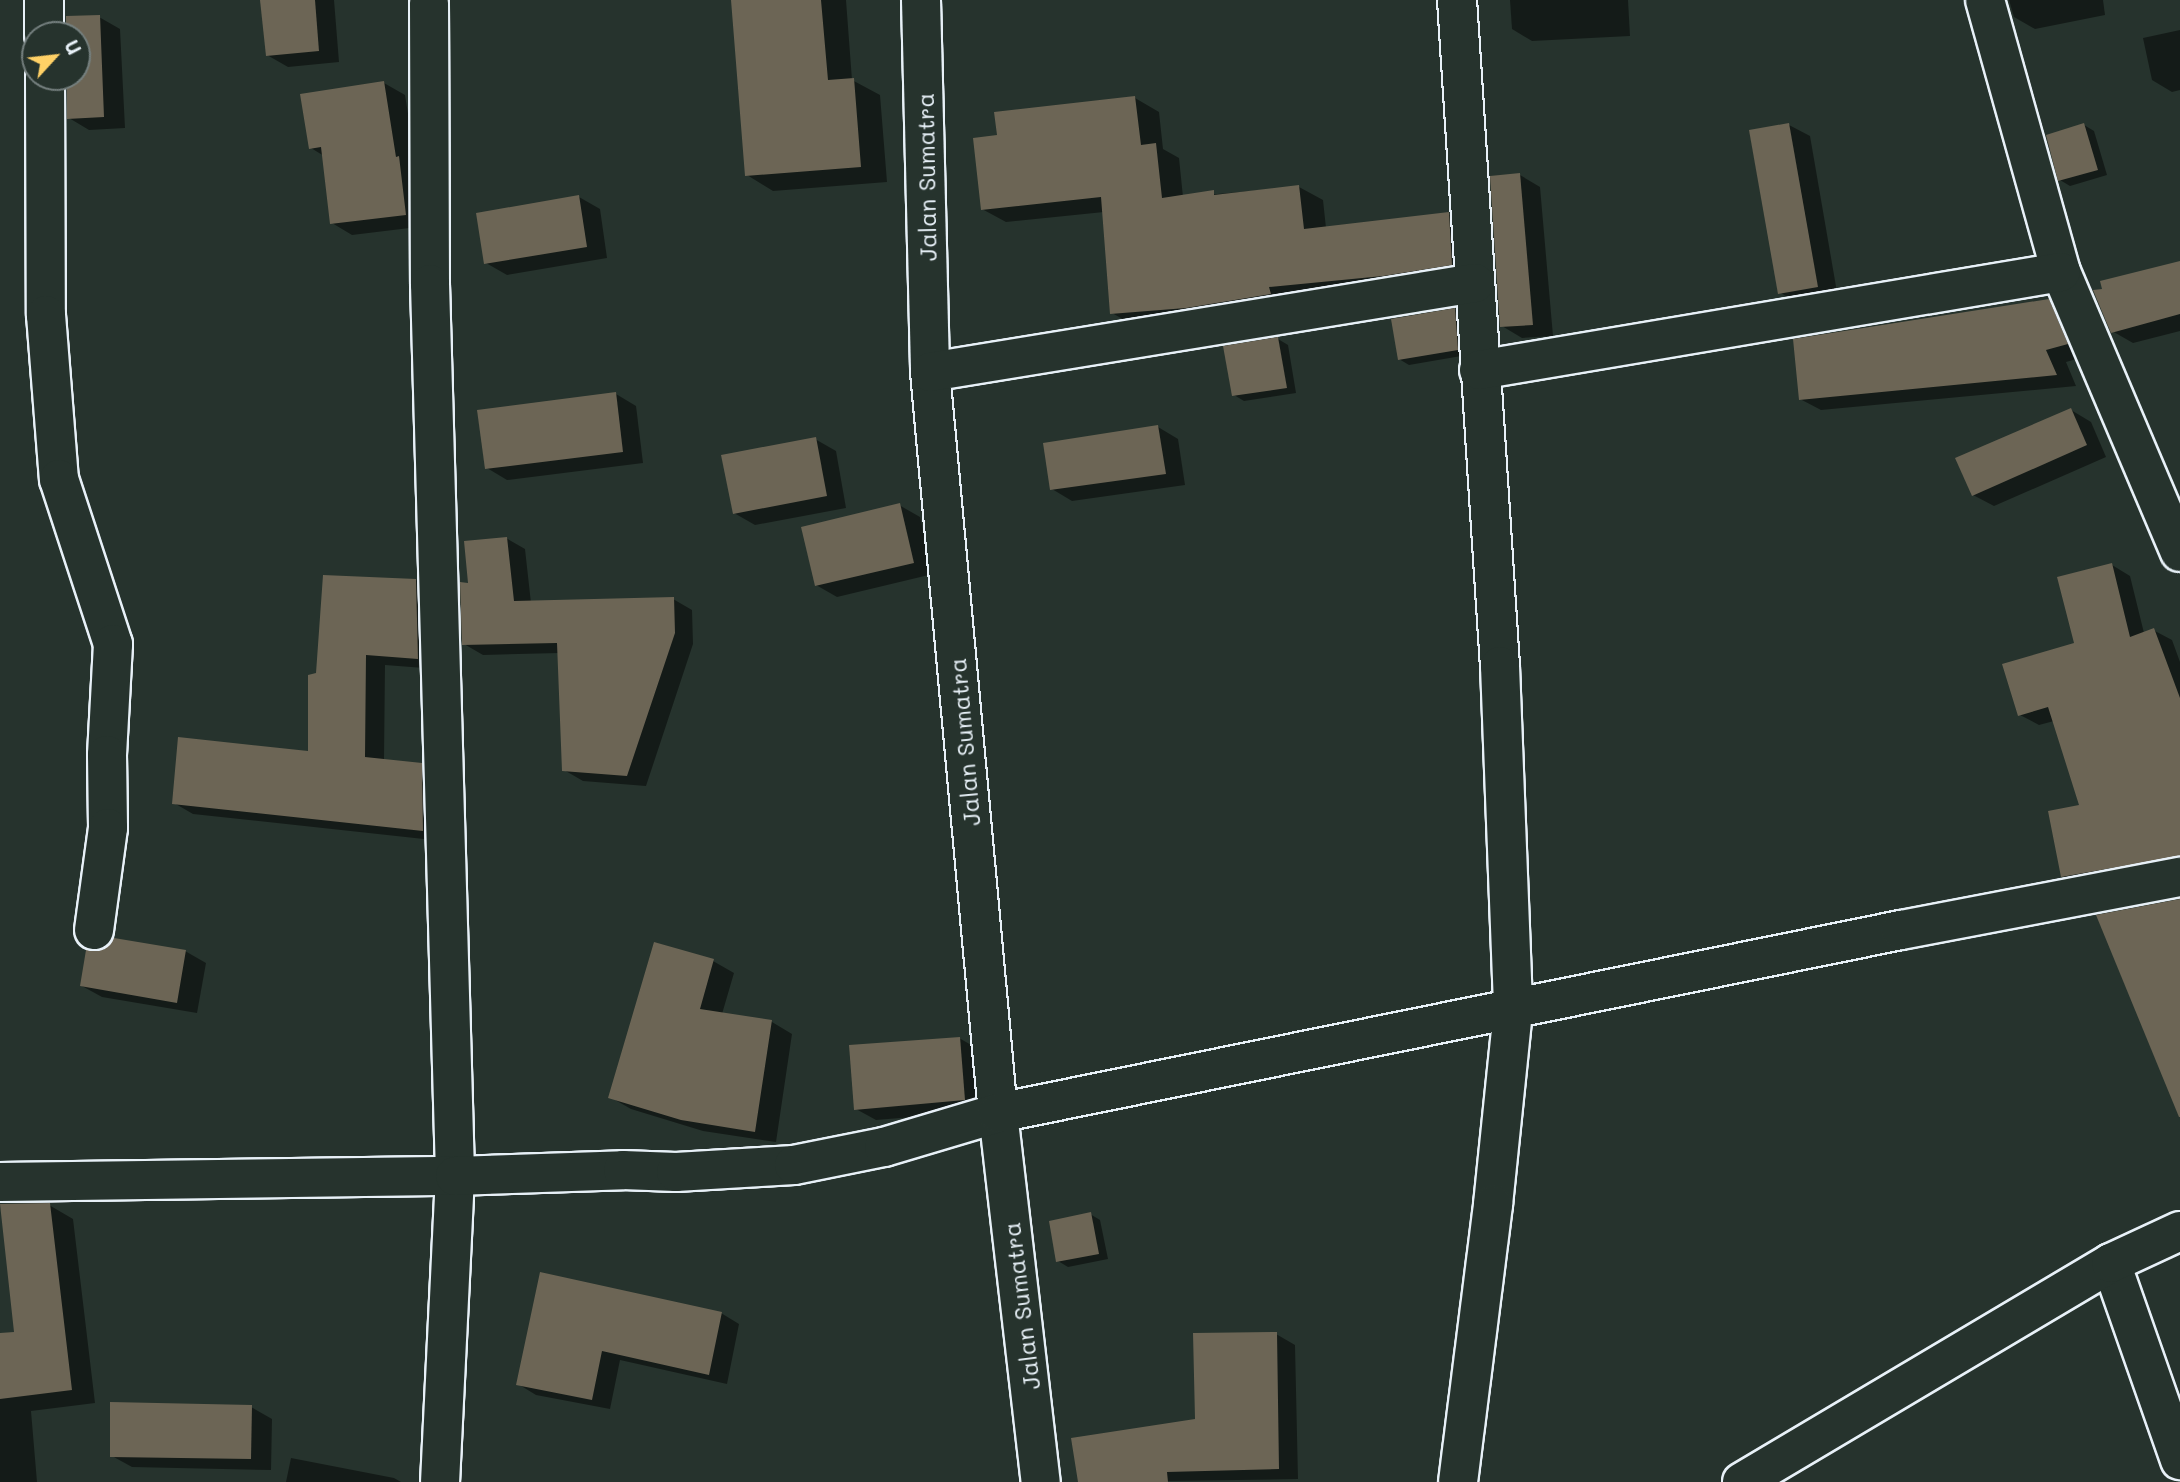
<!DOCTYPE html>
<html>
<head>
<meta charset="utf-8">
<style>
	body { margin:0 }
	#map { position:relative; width:2180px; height:1482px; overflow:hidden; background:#26332d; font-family:Mali,sans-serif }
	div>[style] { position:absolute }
	.shadow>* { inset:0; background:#0007 }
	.building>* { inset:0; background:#6c6555 }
	.roads { filter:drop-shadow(2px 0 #e8f1f8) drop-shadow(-2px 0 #e8f1f8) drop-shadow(0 2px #e8f1f8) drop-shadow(0 -2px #e8f1f8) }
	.street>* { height:38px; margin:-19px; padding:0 19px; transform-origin:19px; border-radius:19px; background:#26332d }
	span { translate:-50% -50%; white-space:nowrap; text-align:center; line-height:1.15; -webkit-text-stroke:5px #26332d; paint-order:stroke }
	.street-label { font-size:24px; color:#e8f1f8 }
	.north { position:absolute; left:21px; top:21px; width:70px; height:70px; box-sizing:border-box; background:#26332d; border:2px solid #747f7e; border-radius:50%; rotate:63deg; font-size:19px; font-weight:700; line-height:28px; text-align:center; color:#e8f1f8 }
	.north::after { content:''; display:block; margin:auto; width:24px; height:32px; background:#ffd166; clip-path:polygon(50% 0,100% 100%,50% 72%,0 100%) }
</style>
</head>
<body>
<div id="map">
	<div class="shadow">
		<div style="clip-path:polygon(262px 0,334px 0,339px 62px,288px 67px,267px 55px)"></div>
		<div style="clip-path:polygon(733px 0,846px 0,852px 80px,880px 95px,887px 182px,773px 191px,747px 175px)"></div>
		<div style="clip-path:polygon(1510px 0,1628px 0,1630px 36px,1532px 41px,1512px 29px)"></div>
		<div style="clip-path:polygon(2009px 0,2103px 0,2105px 15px,2035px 29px,2014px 17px)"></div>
		<div style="clip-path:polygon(99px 17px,120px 29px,125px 128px,89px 130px,69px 118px,69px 77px,77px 77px,77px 35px,66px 35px,67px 18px)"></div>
		<div style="clip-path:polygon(2180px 30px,2180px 90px,2172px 92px,2152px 80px,2143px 38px)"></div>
		<div style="clip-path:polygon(384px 83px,405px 95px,426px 226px,352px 235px,332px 223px,324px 156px,311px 148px)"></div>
		<div style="clip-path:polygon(1135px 98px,1159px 112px,1163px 149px,1179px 158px,1183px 197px,1299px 187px,1323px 200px,1326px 228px,1448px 214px,1472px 227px,1475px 277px,1135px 326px,1112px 313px,1104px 212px,1006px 222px,982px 209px,999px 136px)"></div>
		<div style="clip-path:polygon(1789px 125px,1810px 136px,1838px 298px,1800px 304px,1779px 292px)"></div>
		<div style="clip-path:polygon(2084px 125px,2094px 131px,2107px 175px,2070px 186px,2060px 180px)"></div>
		<div style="clip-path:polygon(1520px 175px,1540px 187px,1553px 336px,1522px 338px,1502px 326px)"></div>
		<div style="clip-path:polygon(579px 197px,600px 209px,607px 258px,507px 275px,486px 263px)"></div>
		<div style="clip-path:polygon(2180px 262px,2180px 331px,2133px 343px,2112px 331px)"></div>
		<div style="clip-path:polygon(2048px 301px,2069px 313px,2087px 356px,2066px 362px,2076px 386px,1821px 410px,1800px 399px,1795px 341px)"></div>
		<div style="clip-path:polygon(1455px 310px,1465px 316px,1467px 355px,1409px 365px,1399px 359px)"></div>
		<div style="clip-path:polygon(1278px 339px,1288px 345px,1296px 393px,1244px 401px,1234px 395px)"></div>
		<div style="clip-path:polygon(616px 394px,636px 406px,643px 463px,507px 480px,487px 468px)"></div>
		<div style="clip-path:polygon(2071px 410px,2091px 422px,2106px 457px,1994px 506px,1973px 495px)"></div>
		<div style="clip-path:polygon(1158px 427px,1178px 439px,1185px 485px,1072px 501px,1052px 489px)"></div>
		<div style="clip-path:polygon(815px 439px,836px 451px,846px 508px,755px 525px,734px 513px)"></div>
		<div style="clip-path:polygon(899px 505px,920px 517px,933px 574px,837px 597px,816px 585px)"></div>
		<div style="clip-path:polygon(506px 538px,525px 549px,531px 603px,673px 599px,692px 610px,693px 644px,646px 786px,583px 781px,564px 770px,560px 653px,483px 655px,464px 644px,470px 585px)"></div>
		<div style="clip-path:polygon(2112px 565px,2130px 576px,2144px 633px,2153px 630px,2172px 640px,2180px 662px,2180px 868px,2081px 887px,2063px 876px,2082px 807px,2054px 721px,2039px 725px,2020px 715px,2076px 644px)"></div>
		<div style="clip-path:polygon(416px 580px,435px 592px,437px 669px,385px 665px,384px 760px,421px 764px,441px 776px,442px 841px,193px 814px,174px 803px,309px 753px,317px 675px)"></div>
		<div style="clip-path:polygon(185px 951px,206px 963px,197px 1013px,102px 997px,82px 986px)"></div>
		<div style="clip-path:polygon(713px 961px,734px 973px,722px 1014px,772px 1022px,792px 1034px,776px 1142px,703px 1131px,631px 1109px,610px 1097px)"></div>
		<div style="clip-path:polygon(959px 1038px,980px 1050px,985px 1111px,876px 1120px,856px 1109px)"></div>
		<div style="clip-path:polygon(49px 1205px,73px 1219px,95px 1403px,31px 1411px,37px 1482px,0 1482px,0 1334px,16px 1333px)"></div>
		<div style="clip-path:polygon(1090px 1214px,1100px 1220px,1108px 1259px,1068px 1267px,1058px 1261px)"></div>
		<div style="clip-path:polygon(541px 1274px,721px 1313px,739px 1324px,727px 1384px,620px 1360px,610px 1409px,536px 1395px,518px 1384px)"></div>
		<div style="clip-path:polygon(1276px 1334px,1295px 1345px,1298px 1479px,1097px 1482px,1197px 1421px)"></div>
		<div style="clip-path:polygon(251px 1407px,272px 1419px,271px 1470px,132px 1467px,112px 1456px)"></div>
		<div style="clip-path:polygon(291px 1458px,394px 1478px,401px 1482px,286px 1482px)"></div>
	</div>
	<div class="building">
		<div style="clip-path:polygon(260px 0,315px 0,319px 51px,266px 56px)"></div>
		<div style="clip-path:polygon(731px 0,821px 0,828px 80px,854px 78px,861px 167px,745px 176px)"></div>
		<div style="clip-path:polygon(100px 15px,104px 117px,67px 119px,67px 77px,77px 77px,77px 35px,66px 35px,66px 16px)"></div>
		<div style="clip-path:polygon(384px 81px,396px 157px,399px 156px,406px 215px,330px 224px,321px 147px,309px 149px,300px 94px)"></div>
		<div style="clip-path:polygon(1135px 96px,1141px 145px,1156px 143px,1162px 198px,1214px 190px,1214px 195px,1299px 185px,1304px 229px,1449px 212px,1452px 265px,1383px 276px,1269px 287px,1271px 294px,1186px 308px,1110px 314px,1101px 197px,981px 210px,973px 138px,997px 135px,994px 112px)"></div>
		<div style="clip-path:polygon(1789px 123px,1818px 287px,1778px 294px,1749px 130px)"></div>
		<div style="clip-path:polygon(2084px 123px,2098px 170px,2058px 181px,2046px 135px)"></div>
		<div style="clip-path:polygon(1520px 173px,1533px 325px,1500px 327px,1490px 176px)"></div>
		<div style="clip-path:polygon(579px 195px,587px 247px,484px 264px,476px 213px)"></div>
		<div style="clip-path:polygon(2180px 261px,2180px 314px,2111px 333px,2093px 290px,2102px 289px,2100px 281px)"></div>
		<div style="clip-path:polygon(2049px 299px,2068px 344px,2046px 350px,2057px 375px,1799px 400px,1793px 339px)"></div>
		<div style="clip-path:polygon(1455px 308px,1458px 350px,1398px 360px,1391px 319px)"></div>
		<div style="clip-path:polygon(1278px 337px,1287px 388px,1232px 396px,1223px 346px)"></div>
		<div style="clip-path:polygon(616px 392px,623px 452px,485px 469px,477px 410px)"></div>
		<div style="clip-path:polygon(2071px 408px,2087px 445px,1972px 496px,1955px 458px)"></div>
		<div style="clip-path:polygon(1158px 425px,1166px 474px,1050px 490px,1043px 443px)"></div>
		<div style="clip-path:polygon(816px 437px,827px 496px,733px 514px,721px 455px)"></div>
		<div style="clip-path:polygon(900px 503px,914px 563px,815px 586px,801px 527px)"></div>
		<div style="clip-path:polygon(507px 537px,514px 601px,674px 597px,675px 633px,627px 776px,562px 771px,557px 643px,462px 645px,460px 582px,468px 583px,464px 541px)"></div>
		<div style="clip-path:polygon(2112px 563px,2130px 637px,2154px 628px,2180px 698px,2180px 856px,2061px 877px,2048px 811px,2079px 805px,2048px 707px,2018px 716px,2002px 664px,2074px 643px,2057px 577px)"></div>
		<div style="clip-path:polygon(323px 575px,416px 579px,418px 659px,366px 655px,365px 757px,422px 763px,423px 831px,172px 804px,178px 737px,308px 751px,308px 675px,316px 673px)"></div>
		<div style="clip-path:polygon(2180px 899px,2180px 1117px,2179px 1117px,2096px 915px)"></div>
		<div style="clip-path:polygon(114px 938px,186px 950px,177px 1003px,80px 986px,86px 950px,103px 950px)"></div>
		<div style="clip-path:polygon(654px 942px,714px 959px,700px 1009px,772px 1020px,755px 1132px,681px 1120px,608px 1098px)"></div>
		<div style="clip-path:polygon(960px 1037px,965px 1100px,854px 1110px,849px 1045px)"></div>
		<div style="clip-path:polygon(50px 1203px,72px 1390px,0 1399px,0 1333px,14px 1332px,0 1204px)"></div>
		<div style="clip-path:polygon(1091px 1212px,1099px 1254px,1056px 1262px,1049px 1221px)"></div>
		<div style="clip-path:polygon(540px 1272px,722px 1312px,709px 1375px,602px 1351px,592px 1400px,516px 1385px)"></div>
		<div style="clip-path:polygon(1277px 1332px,1279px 1469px,1167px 1472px,1168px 1482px,1078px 1482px,1071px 1438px,1195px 1419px,1193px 1333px)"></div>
		<div style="clip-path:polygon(110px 1402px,252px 1405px,251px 1459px,110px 1457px)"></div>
	</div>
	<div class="roads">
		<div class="street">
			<div style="left:44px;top:0;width:35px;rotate:90deg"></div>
			<div style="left:921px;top:0;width:372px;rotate:88.6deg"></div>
			<div style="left:930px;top:372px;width:744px;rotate:84.76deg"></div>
			<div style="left:998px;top:1113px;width:371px;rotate:83.4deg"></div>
			<div style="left:1457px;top:0;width:667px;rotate:86.31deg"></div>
			<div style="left:1500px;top:666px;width:345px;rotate:87.8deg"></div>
			<div style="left:1513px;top:1011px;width:195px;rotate:95.9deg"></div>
			<div style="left:1493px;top:1205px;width:279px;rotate:97.2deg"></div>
			<div style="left:1985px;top:0;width:282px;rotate:74.4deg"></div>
			<div style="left:2061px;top:272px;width:304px;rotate:67deg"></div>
			<div style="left:429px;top:3px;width:281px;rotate:89.8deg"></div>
			<div style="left:430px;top:284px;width:892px;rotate:88.39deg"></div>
			<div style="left:455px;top:1176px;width:306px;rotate:92.8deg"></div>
			<div style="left:45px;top:77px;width:238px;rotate:89.8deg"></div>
			<div style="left:46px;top:315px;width:165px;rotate:85.5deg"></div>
			<div style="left:59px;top:479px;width:174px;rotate:71.9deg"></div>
			<div style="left:113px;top:644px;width:111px;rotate:93.1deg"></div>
			<div style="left:107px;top:755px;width:73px;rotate:89.2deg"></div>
			<div style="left:108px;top:828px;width:103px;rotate:97.8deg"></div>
			<div style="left:1479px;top:370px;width:590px;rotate:-9.56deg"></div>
			<div style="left:930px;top:372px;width:552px;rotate:-9.27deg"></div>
			<div style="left:0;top:1182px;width:455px;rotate:-0.8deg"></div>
			<div style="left:455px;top:1176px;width:168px;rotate:-2deg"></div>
			<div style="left:623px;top:1170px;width:53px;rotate:2.2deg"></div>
			<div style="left:676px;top:1172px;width:118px;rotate:-3.4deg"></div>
			<div style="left:794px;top:1165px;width:92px;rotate:-11.3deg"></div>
			<div style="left:884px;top:1147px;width:119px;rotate:-16.6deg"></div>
			<div style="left:998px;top:1113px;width:921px;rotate:-11.46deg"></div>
			<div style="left:1901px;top:930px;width:284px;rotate:-10.8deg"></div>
			<div style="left:2111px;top:1263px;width:209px;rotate:70.7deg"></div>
			<div style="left:1742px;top:1482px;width:429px;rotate:-30.7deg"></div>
			<div style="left:2111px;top:1263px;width:76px;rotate:-24.9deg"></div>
		</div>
	</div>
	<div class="street-label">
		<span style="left:926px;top:177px;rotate:-91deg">Jalan Sumatra</span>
		<span style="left:964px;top:742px;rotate:-95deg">Jalan Sumatra</span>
		<span style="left:1021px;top:1306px;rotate:-97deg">Jalan Sumatra</span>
	</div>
	<div class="north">U</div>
</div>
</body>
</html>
